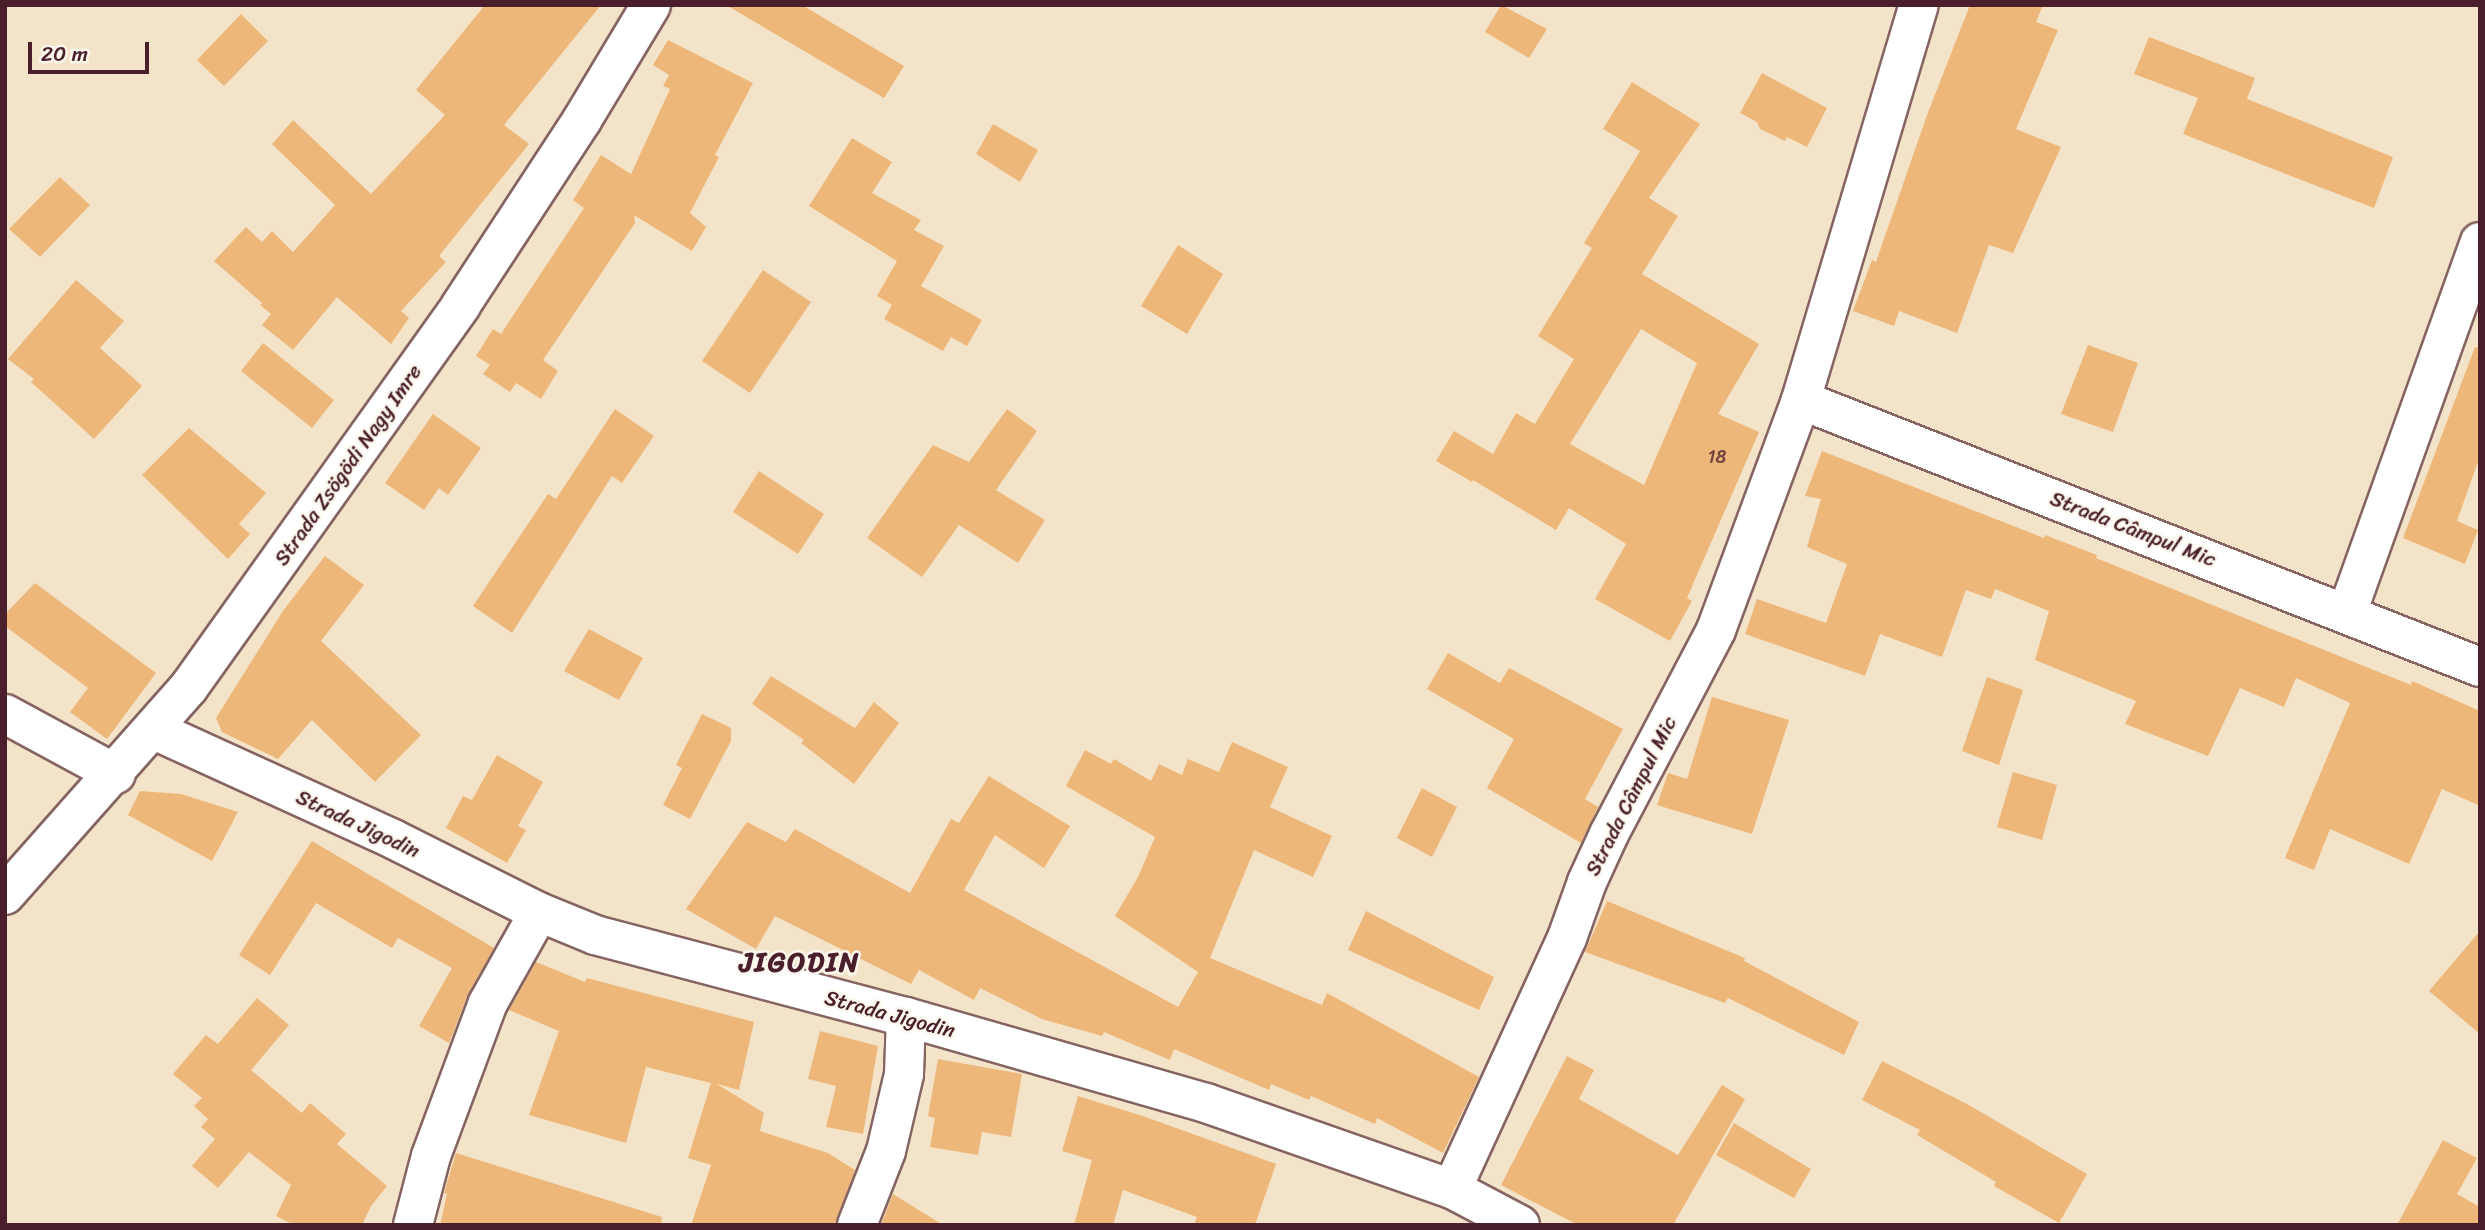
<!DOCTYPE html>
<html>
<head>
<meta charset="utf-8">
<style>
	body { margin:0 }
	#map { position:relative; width:2485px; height:1230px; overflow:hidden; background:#f3e4c9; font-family:Sriracha,sans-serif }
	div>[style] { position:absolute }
	.building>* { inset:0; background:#eeb77a }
	.roads { filter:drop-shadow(2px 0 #856462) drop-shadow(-2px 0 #856462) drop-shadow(0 2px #856462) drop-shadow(0 -2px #856462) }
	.minor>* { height:38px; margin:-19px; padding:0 19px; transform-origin:19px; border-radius:19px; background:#fff }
	.major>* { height:38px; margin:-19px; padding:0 19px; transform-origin:19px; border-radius:19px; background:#fff }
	span { translate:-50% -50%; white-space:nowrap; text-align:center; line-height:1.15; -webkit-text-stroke:5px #fbf7ec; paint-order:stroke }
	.number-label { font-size:18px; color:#73453f }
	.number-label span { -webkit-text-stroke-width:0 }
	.street-label { font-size:21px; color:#4a1f2b }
	.district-label { font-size:28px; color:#4a1f2b; font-weight:700; letter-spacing:2px }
	.frame { position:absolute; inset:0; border:7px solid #4a1f2b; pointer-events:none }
	.scale { position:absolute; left:28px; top:42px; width:121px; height:32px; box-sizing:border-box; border:4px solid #4a1f2b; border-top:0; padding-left:9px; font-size:21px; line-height:24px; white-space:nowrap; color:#4a1f2b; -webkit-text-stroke:5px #fbf7ec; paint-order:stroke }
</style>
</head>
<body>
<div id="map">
	<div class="building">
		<div style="clip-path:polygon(485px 5px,601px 5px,504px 125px,529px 144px,439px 256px,446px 262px,401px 311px,409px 318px,391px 344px,337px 297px,293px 350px,262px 325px,271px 314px,260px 305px,262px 303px,214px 261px,246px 227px,262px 242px,272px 231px,293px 252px,335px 205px,272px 144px,293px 120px,371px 194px,445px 115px,416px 90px)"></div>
		<div style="clip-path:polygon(726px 5px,802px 5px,904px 66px,884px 98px)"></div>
		<div style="clip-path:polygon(1501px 5px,1547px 29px,1529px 58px,1485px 32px)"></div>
		<div style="clip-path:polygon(1970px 5px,2043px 5px,2036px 22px,2058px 30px,2016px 129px,2061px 147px,2013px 253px,1989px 245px,1957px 333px,1899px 311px,1894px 326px,1853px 311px,1872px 260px,1876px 262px,1927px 115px)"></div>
		<div style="clip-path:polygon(241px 14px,268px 41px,224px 86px,197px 60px)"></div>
		<div style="clip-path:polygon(2149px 37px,2255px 78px,2247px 99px,2393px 157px,2374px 208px,2183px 134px,2198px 98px,2134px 74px)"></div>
		<div style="clip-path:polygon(668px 40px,753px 83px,715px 155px,719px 157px,690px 213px,706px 227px,692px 251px,634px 215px,635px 223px,543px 360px,558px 371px,541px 399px,516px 383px,510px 392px,483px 374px,490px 365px,476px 356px,493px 329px,501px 334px,584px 208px,573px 200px,601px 155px,631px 174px,670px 89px,663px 86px,669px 75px,653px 65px)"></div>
		<div style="clip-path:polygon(1762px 73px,1827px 108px,1807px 147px,1787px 137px,1785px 141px,1760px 129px,1757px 122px,1740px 113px)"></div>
		<div style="clip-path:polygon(evenodd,1632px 82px,1700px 124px,1649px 198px,1678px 216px,1642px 274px,1759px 344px,1718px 414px,1759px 432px,1687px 598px,1692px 601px,1670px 641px,1595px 599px,1626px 544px,1569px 508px,1556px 530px,1473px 480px,1472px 482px,1436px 461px,1454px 431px,1493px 454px,1516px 413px,1535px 424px,1574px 359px,1538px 336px,1592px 248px,1584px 243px,1640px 151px,1603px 129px,1632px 82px,1641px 329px,1697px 363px,1644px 485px,1570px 444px,1641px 329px)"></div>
		<div style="clip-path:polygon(993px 124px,1038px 150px,1020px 182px,976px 154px)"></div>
		<div style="clip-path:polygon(852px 138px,892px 162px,872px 193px,921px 220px,914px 230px,944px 246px,921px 286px,982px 320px,967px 346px,951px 337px,943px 351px,884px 319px,892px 305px,877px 296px,897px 261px,809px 206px)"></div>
		<div style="clip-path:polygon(60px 177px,90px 205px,40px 257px,9px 229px)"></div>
		<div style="clip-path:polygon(1178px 245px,1223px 274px,1187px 334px,1141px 306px)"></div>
		<div style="clip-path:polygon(763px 270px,811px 302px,750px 393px,702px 361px)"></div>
		<div style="clip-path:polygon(76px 280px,124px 321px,100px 348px,142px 386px,94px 439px,31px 382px,34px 379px,8px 359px)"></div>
		<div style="clip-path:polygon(263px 343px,334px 400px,312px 428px,241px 371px)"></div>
		<div style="clip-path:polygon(2088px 345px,2138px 363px,2113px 432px,2061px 414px)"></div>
		<div style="clip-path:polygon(2475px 347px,2480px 348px,2480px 456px,2457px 521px,2478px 530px,2465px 564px,2403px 538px)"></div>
		<div style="clip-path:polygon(615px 409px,654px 436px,622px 483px,612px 476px,512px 633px,473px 606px,548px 494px,556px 499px)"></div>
		<div style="clip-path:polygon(1007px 409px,1037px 431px,996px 490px,1045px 520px,1018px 563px,959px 525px,922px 577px,867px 538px,933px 445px,969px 462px)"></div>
		<div style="clip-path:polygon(433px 414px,481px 448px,448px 495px,439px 488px,424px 510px,385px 483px)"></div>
		<div style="clip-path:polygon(189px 428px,266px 493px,239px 524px,250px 534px,228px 559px,142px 475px)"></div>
		<div style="clip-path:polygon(1822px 451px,2044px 538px,2045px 535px,2097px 555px,2096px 558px,2411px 685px,2412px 681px,2480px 711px,2480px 806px,2442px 789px,2409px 864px,2330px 829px,2314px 870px,2285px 858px,2350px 703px,2296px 678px,2284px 707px,2240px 688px,2208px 756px,2125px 724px,2136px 701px,2035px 660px,2049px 611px,1995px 589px,1991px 599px,1966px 590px,1942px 657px,1880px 634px,1865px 676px,1745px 634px,1757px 599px,1826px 623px,1847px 564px,1807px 547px,1821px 499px,1805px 496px)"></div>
		<div style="clip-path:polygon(759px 471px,824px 514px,798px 554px,733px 512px)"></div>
		<div style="clip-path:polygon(325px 556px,364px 585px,321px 641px,421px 735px,375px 782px,312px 720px,278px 759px,222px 732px,216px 718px,283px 611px)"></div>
		<div style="clip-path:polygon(35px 583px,156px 673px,107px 739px,70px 712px,88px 688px,5px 626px,5px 614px)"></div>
		<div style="clip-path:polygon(589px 629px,643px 658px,619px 700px,564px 671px)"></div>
		<div style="clip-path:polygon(1448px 653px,1500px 683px,1509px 668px,1623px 729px,1585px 799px,1598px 807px,1581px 843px,1487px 788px,1514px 739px,1427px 689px)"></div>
		<div style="clip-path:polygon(771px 676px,855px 728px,874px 702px,899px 723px,854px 784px,801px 743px,804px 740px,752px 704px)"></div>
		<div style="clip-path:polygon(1987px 677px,2023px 690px,1999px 765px,1962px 751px)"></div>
		<div style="clip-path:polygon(1712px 697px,1789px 720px,1752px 834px,1657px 805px,1668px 773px,1687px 779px)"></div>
		<div style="clip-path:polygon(702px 714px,731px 728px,731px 741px,690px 819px,663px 805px,682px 768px,676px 765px)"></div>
		<div style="clip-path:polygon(1232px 742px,1288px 767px,1270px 807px,1332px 836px,1313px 877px,1254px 850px,1210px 958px,1322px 1005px,1327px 993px,1479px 1077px,1443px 1153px,1377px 1118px,1375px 1124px,1311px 1096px,1309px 1100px,1271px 1084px,1269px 1090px,1174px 1049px,1170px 1060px,1104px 1032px,1102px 1036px,1042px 1019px,980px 988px,974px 1000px,919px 970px,911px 984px,775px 916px,756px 949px,686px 909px,747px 822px,786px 842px,795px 829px,910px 893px,951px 819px,959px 823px,989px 776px,1070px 826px,1044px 868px,995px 835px,964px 890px,1178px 1007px,1198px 972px,1115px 916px,1138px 877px,1155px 837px,1066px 786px,1085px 750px,1111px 764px,1114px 759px,1151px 781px,1159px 764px,1182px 775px,1188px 759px,1219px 772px)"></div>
		<div style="clip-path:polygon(497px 755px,543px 782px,518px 826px,526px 830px,507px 863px,446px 828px,463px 796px,472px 800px)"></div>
		<div style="clip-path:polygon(2013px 772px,2057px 785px,2042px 840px,1997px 827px)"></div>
		<div style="clip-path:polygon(1422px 788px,1457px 807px,1432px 857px,1397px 838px)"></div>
		<div style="clip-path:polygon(140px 791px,181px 794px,238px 812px,212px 861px,128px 815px)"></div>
		<div style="clip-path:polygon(312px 841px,494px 948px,469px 992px,449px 1043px,419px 1026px,452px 968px,398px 938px,392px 948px,316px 903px,270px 975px,239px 955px)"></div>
		<div style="clip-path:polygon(1607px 901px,1745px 958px,1744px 961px,1859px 1022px,1844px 1055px,1728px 998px,1725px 1003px,1585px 952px)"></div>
		<div style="clip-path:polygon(1366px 911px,1494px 977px,1479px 1010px,1348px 950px)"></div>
		<div style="clip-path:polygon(2480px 931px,2480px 1034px,2429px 991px)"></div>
		<div style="clip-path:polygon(536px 962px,585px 982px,587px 978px,754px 1022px,739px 1090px,717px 1084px,764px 1113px,760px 1131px,828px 1153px,855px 1170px,836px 1225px,691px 1225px,711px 1165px,688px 1158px,711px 1083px,646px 1067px,626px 1143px,529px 1115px,559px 1031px,509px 1010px)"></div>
		<div style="clip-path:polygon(257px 998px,289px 1025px,251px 1070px,302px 1113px,310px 1103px,346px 1134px,337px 1144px,387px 1186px,371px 1206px,362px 1225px,294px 1225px,276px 1216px,291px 1185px,249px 1152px,218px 1188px,192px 1166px,215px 1139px,201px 1127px,208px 1119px,194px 1106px,202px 1098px,173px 1074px,206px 1035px,218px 1044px)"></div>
		<div style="clip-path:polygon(820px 1031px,878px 1046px,863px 1134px,826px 1127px,836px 1086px,808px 1079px)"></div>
		<div style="clip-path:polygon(1567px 1056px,1594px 1070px,1579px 1099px,1678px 1155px,1722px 1085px,1745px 1099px,1673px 1225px,1578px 1225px,1501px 1185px)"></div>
		<div style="clip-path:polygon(938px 1059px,1022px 1074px,1011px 1137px,982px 1132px,978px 1155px,930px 1147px,935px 1118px,928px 1116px)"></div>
		<div style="clip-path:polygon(1882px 1061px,1967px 1104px,2087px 1174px,2059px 1223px,1994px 1186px,1996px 1182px,1917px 1135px,1920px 1130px,1862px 1100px)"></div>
		<div style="clip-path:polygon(1078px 1096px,1143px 1116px,1276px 1164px,1255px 1225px,1194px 1225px,1197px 1217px,1123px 1190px,1113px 1225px,1074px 1225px,1092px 1160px,1062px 1151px)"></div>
		<div style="clip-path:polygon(1734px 1123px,1811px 1169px,1794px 1198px,1716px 1155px)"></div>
		<div style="clip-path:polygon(2443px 1140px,2477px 1158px,2457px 1194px,2480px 1207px,2480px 1225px,2397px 1225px)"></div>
		<div style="clip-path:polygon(456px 1153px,662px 1217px,661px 1225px,440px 1225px,447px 1194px,444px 1193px)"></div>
		<div style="clip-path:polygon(893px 1194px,943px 1225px,881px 1225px)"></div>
	</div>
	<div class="roads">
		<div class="minor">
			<div style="left:1801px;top:400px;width:730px;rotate:21.47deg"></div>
			<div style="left:2347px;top:613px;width:394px;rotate:-70.3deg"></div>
			<div style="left:5px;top:714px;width:126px;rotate:28.4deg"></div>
			<div style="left:154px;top:730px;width:263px;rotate:24.5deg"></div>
			<div style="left:393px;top:839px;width:163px;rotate:26.6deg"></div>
			<div style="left:539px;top:912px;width:61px;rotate:22.3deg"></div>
			<div style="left:595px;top:935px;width:322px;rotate:14.8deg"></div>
			<div style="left:906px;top:1017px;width:312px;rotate:16deg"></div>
			<div style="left:1206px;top:1103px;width:261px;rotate:19.3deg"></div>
			<div style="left:1452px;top:1189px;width:77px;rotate:27.9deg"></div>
			<div style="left:1452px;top:1189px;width:276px;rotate:-65.4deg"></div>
			<div style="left:1567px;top:938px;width:59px;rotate:-70.3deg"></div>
			<div style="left:1587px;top:882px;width:53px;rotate:-65.4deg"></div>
			<div style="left:1609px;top:834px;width:230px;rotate:-62.3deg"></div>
			<div style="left:1716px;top:630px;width:245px;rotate:-69.7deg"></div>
			<div style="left:1801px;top:400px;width:412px;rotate:-73.4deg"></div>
			<div style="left:413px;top:1225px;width:71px;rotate:-75.4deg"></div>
			<div style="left:431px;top:1156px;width:163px;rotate:-69.6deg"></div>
			<div style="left:488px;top:1003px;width:104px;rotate:-60.7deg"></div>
			<div style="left:857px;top:1225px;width:79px;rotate:-68.6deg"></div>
			<div style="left:886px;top:1151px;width:79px;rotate:-76.8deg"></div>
			<div style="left:904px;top:1074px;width:57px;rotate:-88deg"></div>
		</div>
		<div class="major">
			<div style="left:5px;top:895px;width:278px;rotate:-48.5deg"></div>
			<div style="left:189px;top:687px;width:469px;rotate:-54.5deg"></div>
			<div style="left:461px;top:305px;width:221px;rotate:-56.8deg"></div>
			<div style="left:582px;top:120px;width:134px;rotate:-59deg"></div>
		</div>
	</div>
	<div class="number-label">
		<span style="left:1717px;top:457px">18</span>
	</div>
	<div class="street-label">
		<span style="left:348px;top:465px;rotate:-55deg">Strada Zsögödi Nagy Imre</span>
		<span style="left:2133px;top:529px;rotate:21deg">Strada Câmpul Mic</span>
		<span style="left:1631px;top:796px;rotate:-63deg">Strada Câmpul Mic</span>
		<span style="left:358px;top:824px;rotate:25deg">Strada Jigodin</span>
		<span style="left:890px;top:1014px;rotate:15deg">Strada Jigodin</span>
	</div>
	<div class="district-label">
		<span style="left:800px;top:962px">JIGODIN</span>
	</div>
	<div class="frame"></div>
	<div class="scale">20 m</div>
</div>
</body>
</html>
